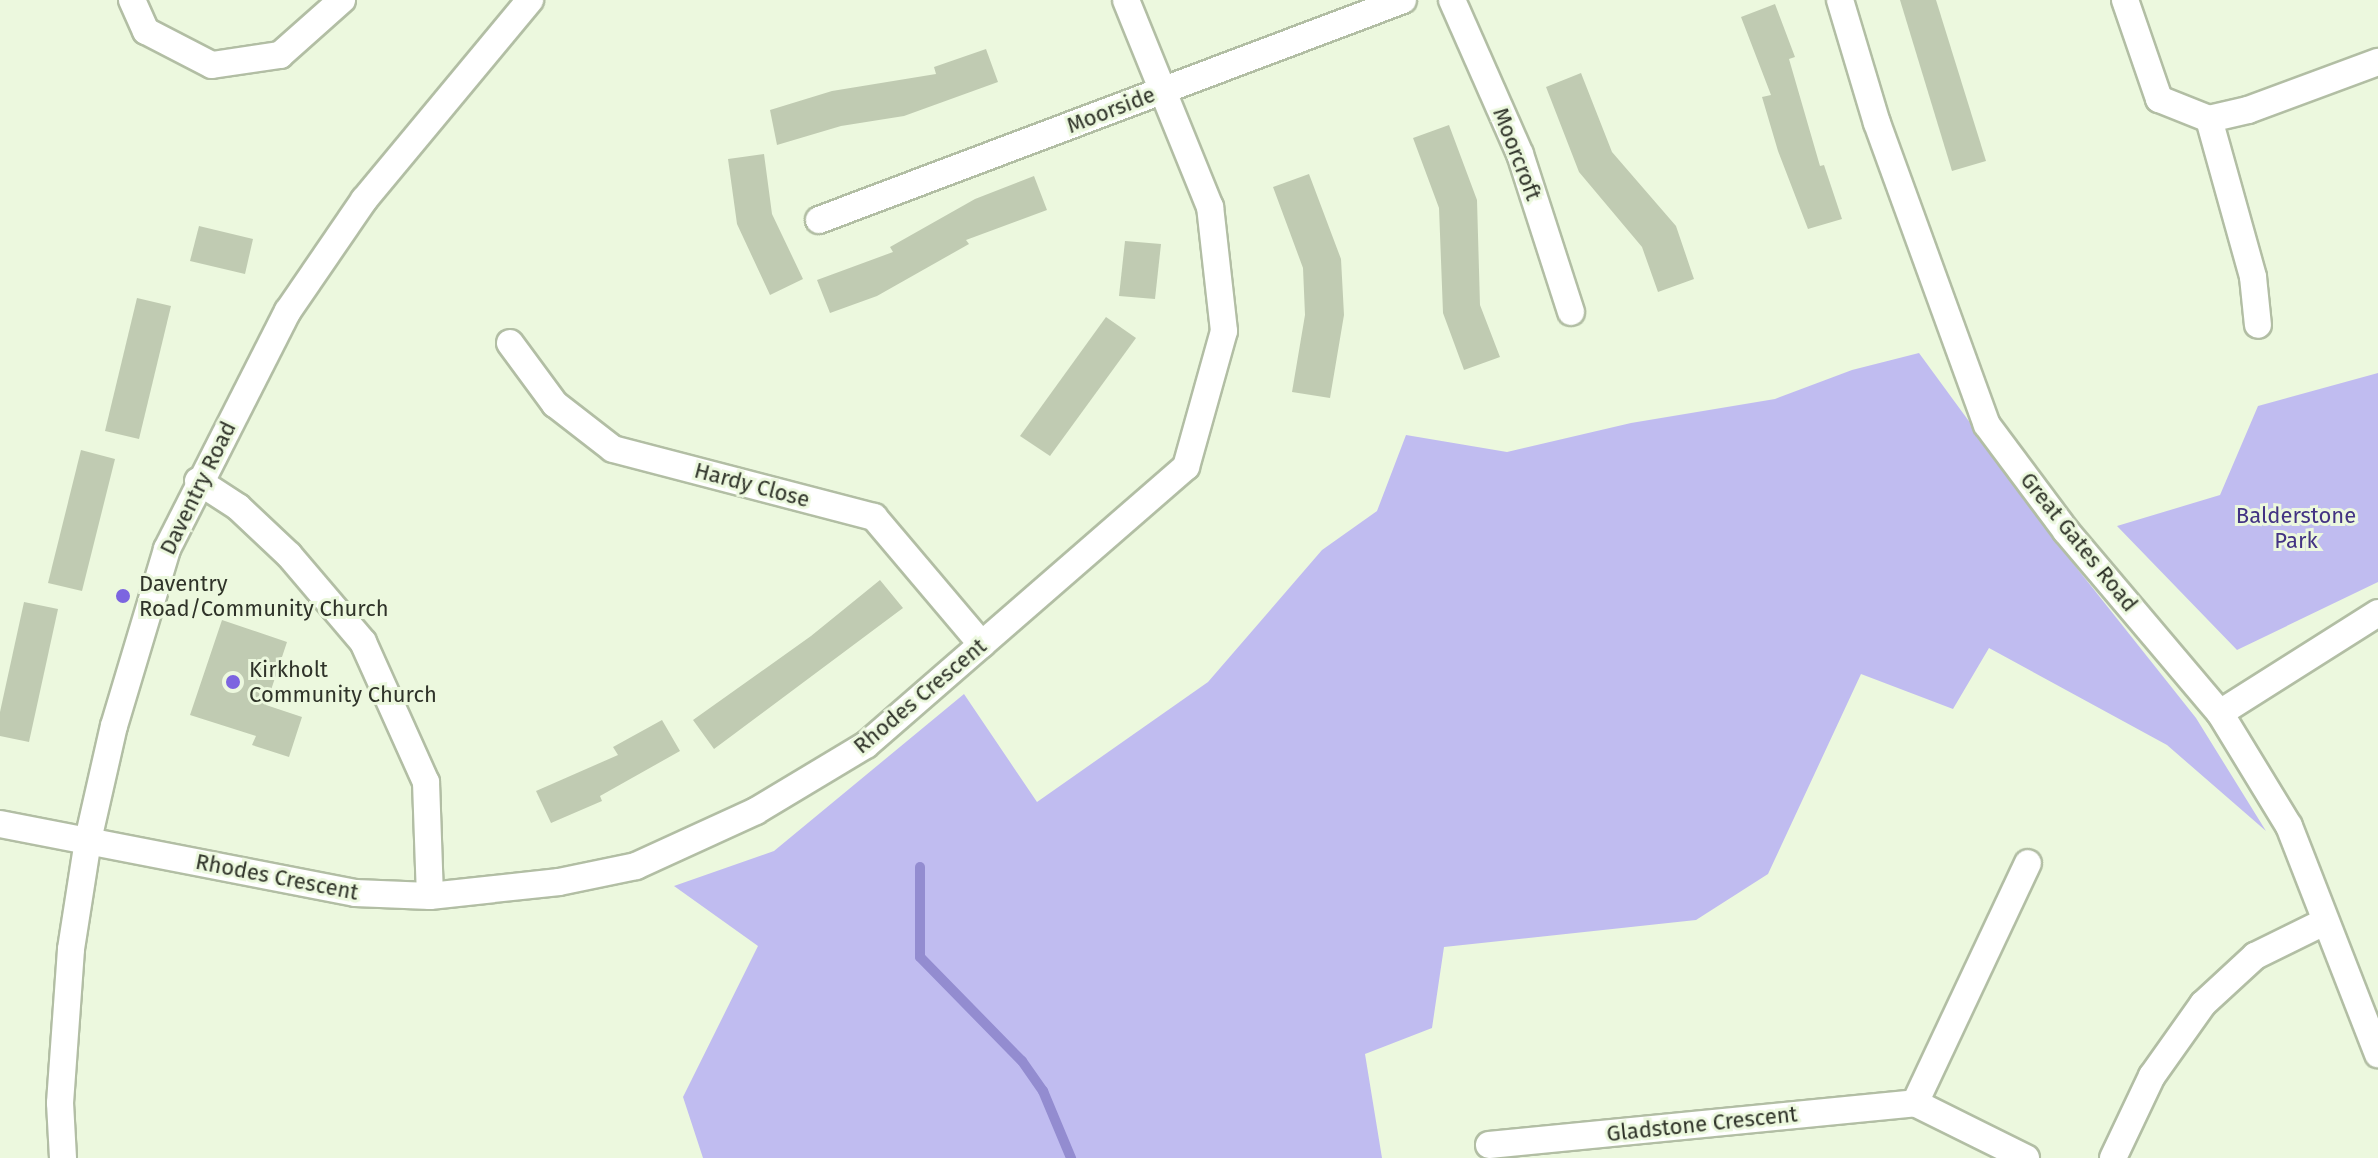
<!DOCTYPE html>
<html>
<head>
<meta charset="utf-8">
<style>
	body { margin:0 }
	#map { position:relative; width:2378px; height:1158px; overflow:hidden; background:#ecf8de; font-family:"Fira Sans",sans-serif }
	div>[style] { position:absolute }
	.green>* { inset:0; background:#c0bcf0 }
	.stream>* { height:10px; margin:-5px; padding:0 5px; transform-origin:5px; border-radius:5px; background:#938cd0 }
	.building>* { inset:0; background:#c0cbb2 }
	.roads { filter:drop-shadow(2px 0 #b2bea4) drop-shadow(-2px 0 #b2bea4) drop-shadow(0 2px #b2bea4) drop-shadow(0 -2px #b2bea4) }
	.street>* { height:26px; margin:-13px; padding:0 13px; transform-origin:13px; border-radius:13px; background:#fff }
	.dots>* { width:22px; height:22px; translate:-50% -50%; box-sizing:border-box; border:4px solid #ecf8de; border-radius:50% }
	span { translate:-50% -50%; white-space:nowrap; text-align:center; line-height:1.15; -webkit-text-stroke:6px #ecf8de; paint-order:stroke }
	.street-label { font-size:22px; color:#2f3329 }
	.park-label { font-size:22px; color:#433383 }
	.poi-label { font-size:22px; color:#2f3329 }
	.left { translate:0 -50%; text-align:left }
</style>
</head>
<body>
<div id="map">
	<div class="green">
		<div style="clip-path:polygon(1919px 353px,2072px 562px,2196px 718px,2266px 831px,2167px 745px,1989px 648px,1953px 709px,1861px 674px,1768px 874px,1696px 920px,1444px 947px,1432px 1028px,1365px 1054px,1382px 1158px,703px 1158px,683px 1097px,758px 946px,674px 886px,774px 851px,964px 694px,1037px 802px,1208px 682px,1322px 550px,1377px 511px,1406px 435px,1507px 452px,1631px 423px,1775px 399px,1852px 370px)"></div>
		<div style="clip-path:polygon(2378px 373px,2378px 582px,2237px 650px,2117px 526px,2220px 495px,2258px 406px)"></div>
	</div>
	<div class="stream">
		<div style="left:920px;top:867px;width:90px;rotate:90deg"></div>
		<div style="left:920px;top:957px;width:146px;rotate:45.6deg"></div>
		<div style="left:1022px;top:1061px;width:37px;rotate:55deg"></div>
		<div style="left:1043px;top:1091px;width:73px;rotate:67.3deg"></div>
	</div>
	<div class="building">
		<div style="clip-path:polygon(1900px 0,1936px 0,1986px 161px,1952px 171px)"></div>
		<div style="clip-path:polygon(1775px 4px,1795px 57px,1789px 59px,1820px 166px,1824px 165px,1842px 219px,1808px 229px,1778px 151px,1762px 97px,1771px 95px,1741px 17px)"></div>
		<div style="clip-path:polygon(986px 49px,998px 82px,904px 116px,841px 126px,777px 145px,770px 110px,832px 91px,936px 74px,934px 67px)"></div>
		<div style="clip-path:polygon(1581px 73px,1612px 152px,1676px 226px,1694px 279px,1658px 292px,1642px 247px,1579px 172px,1546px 87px)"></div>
		<div style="clip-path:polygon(1449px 125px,1477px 200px,1480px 305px,1500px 357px,1464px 370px,1443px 313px,1439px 208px,1413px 138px)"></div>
		<div style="clip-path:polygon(764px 154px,772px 214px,803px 279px,770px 295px,737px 224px,728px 159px)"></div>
		<div style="clip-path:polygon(1309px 174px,1341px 259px,1344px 315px,1330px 398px,1292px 392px,1305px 315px,1303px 268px,1273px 187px)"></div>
		<div style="clip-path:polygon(1034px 176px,1047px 210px,966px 240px,969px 244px,877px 296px,830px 313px,817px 280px,893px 252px,890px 247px,975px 199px)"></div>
		<div style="clip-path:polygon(199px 226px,253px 239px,245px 274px,190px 261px)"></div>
		<div style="clip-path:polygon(1125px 241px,1161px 244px,1155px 299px,1119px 296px)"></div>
		<div style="clip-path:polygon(137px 298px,171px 306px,139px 439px,105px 431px)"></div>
		<div style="clip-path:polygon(1106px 317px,1136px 338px,1050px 456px,1020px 436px)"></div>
		<div style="clip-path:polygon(81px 450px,115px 459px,82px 591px,48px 583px)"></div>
		<div style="clip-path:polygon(880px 580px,903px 608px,714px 749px,693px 720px,811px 636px)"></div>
		<div style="clip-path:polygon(24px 602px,58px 609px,29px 742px,0 736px,0 712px)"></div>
		<div style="clip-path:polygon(222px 620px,287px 642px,266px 705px,302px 717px,289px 757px,252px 745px,256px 736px,190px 715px)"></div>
		<div style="clip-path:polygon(662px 720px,680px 751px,600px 796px,602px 801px,551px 823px,536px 791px,618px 755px,613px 747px)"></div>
	</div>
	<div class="roads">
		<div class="street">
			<div style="left:132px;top:0;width:34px;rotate:66deg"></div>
			<div style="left:146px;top:31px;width:74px;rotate:27.3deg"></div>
			<div style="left:212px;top:65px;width:69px;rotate:-8.4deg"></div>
			<div style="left:280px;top:55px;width:83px;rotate:-41.6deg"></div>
			<div style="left:1452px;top:0;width:168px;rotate:66.2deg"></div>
			<div style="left:1520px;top:154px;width:166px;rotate:72.1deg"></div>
			<div style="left:1840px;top:0;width:128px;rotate:73.3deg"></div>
			<div style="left:1877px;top:123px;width:321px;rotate:70deg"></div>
			<div style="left:1987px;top:425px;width:132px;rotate:53.3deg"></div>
			<div style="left:2066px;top:531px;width:238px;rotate:49.8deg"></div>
			<div style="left:2220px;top:713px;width:132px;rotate:58.6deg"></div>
			<div style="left:2289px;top:826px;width:245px;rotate:68.7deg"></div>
			<div style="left:2125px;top:0;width:105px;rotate:71deg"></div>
			<div style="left:2159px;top:99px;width:54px;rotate:21.8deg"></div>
			<div style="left:2209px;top:119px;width:40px;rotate:-13deg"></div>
			<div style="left:2248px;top:110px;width:139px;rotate:-20.3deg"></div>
			<div style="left:2209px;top:119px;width:164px;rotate:74.4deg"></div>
			<div style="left:2253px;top:277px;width:48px;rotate:84.1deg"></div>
			<div style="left:819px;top:220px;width:624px;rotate:-20.64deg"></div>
			<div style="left:510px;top:343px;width:76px;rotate:53.6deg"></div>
			<div style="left:555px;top:404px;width:73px;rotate:37.8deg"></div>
			<div style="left:613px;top:449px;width:270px;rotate:14.6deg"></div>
			<div style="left:874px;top:517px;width:167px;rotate:49.8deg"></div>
			<div style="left:198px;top:481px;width:48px;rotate:33deg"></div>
			<div style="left:238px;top:507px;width:70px;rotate:43.3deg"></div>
			<div style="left:289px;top:555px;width:114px;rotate:49.6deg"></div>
			<div style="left:363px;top:642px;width:154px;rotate:65.8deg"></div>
			<div style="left:426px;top:782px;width:114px;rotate:88deg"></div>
			<div style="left:2220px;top:713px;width:187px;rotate:-32.3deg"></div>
			<div style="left:0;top:824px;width:362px;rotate:11deg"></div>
			<div style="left:355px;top:893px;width:75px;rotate:2.3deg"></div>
			<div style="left:430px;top:896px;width:130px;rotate:-6.2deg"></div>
			<div style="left:559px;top:882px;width:79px;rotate:-11.7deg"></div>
			<div style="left:636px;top:866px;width:132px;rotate:-24.6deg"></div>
			<div style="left:756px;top:811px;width:128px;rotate:-31deg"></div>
			<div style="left:866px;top:745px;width:424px;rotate:-41deg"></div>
			<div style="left:1186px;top:467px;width:141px;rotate:-74.4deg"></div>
			<div style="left:1224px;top:331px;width:125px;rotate:-96.4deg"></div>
			<div style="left:1210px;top:207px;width:223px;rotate:-112.1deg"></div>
			<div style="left:1915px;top:1103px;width:124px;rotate:26.4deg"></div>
			<div style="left:1489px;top:1145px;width:428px;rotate:-5.6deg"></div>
			<div style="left:1915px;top:1103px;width:265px;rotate:-64.8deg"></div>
			<div style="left:63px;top:1158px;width:55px;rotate:-93.1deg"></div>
			<div style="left:60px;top:1103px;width:154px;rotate:-85.9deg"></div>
			<div style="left:71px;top:949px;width:110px;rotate:-81.1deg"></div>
			<div style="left:88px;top:840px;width:117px;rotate:-77.2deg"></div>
			<div style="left:114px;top:726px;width:185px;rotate:-73.3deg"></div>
			<div style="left:167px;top:549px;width:267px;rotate:-63.1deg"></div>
			<div style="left:288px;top:311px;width:135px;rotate:-55.6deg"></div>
			<div style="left:364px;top:200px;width:260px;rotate:-50.3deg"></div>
			<div style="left:2113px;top:1158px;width:91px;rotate:-64.6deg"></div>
			<div style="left:2152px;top:1076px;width:88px;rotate:-54.7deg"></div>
			<div style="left:2203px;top:1004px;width:71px;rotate:-42.7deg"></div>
			<div style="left:2255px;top:956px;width:77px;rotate:-26.2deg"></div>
		</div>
	</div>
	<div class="dots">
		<div style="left:123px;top:596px;background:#7c65e0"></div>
		<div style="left:233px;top:682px;background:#7c65e0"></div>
	</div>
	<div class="street-label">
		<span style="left:1111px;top:110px;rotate:-21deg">Moorside</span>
		<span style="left:1517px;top:154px;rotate:69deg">Moorcroft</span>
		<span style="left:752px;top:485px;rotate:15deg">Hardy Close</span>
		<span style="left:198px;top:488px;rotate:-64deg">Daventry Road</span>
		<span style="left:2079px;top:542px;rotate:51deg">Great Gates Road</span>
		<span style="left:920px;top:696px;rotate:-40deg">Rhodes Crescent</span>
		<span style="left:277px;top:877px;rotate:11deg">Rhodes Crescent</span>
		<span style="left:1702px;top:1124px;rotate:-6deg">Gladstone Crescent</span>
	</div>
	<div class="park-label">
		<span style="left:2296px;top:528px">Balderstone<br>Park</span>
	</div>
	<div class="poi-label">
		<span class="left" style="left:139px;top:596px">Daventry<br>Road/Community Church</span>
		<span class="left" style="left:249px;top:682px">Kirkholt<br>Community Church</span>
	</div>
</div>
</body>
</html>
